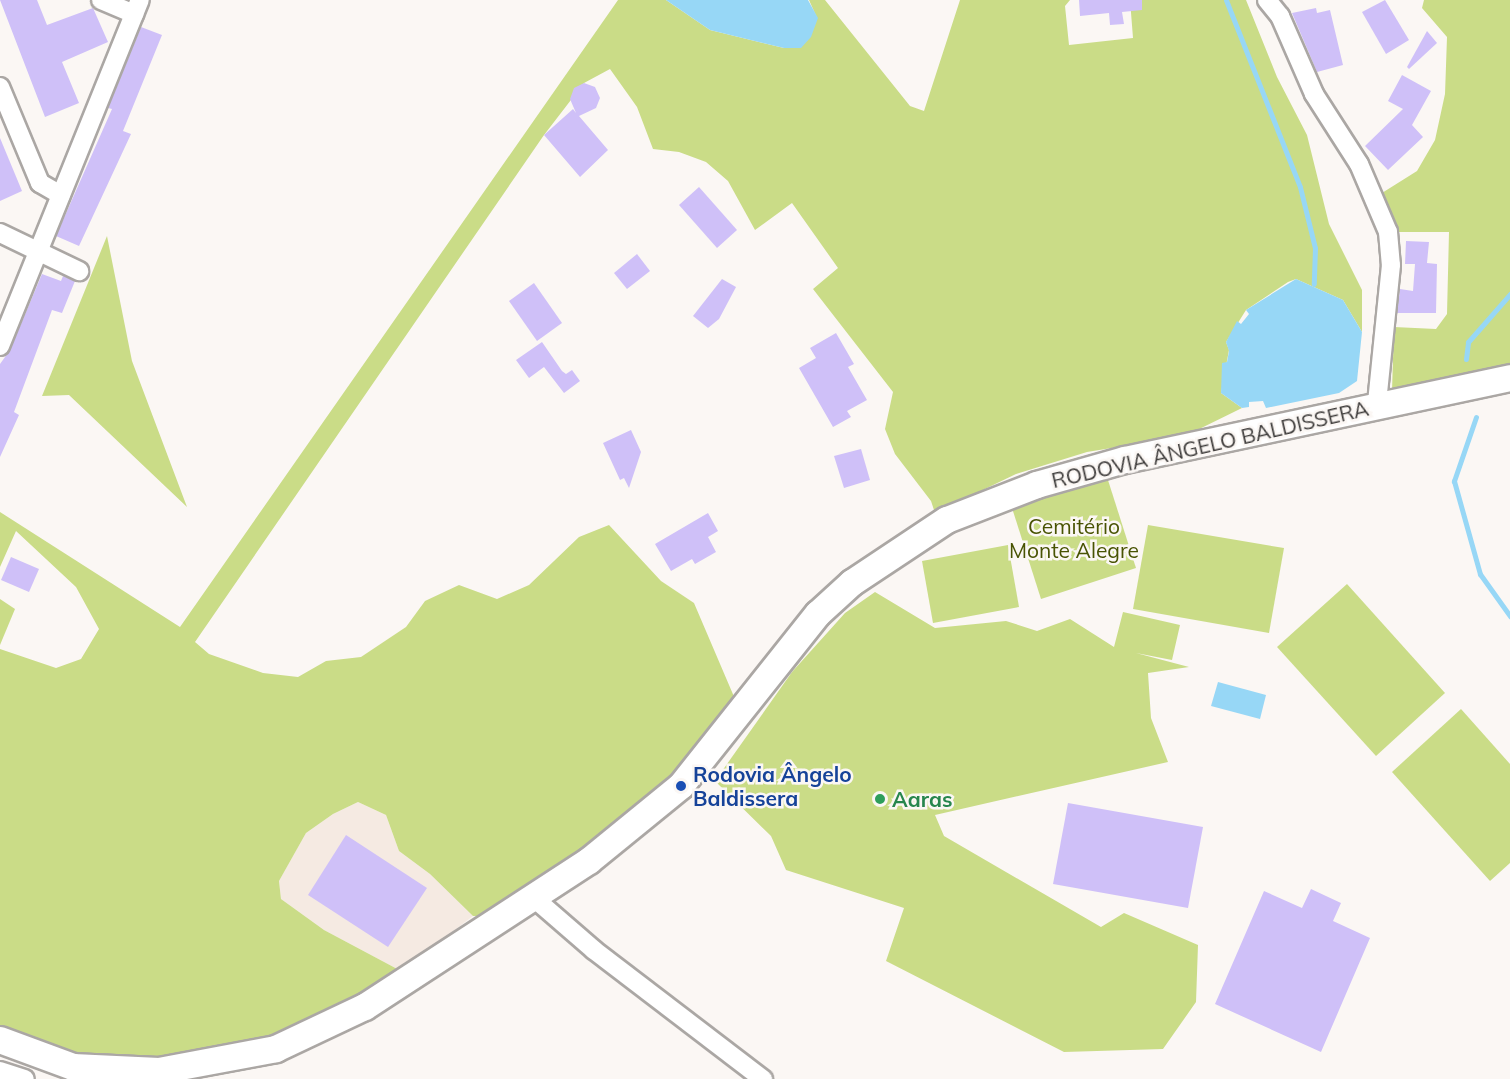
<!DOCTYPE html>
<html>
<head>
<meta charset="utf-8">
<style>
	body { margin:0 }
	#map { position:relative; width:1510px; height:1079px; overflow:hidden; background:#fbf7f4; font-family:Mulish,sans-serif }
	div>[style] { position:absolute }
	.built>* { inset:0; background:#f5eae2 }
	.green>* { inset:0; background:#cadc87 }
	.water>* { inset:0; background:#97d7f6 }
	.stream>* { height:5px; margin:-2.5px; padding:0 2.5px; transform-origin:2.5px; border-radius:2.5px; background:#97d7f6 }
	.building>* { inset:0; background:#cfc0f8 }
	.roads { filter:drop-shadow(2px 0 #aba7a4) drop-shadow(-2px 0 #aba7a4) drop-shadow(0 2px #aba7a4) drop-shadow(0 -2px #aba7a4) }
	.street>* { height:18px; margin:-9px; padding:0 9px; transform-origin:9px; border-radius:9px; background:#fff }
	.secondary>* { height:26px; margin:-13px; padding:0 13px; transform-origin:13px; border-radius:13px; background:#fff }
	.dots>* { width:16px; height:16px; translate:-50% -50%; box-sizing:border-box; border:3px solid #fbf7f4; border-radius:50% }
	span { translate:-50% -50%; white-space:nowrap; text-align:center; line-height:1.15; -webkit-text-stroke:5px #fbf7f4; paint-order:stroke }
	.street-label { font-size:21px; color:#3d3b3a }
	.park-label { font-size:21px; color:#485303 }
	.transit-label { font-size:21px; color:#164399; font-weight:700 }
	.left { translate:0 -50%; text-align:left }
	.leisure-label { font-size:21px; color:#27864d; font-weight:700 }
</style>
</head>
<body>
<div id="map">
	<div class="built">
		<div style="clip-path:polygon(358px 802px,386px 815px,399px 851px,430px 874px,473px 916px,401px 971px,324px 930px,281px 899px,279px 881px,306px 833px,333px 814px)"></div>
	</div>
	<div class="green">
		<div style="clip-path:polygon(618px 0,666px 0,710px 30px,784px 48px,817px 18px,809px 0,825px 0,910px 106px,924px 111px,960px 0,1070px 0,1065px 6px,1069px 45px,1133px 38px,1130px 0,1246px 0,1277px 77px,1307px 135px,1329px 224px,1362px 290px,1362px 332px,1343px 300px,1296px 279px,1288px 282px,1246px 310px,1226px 342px,1229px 350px,1221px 393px,1242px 408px,1185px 436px,1087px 452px,1016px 474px,935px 513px,931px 501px,895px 454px,885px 429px,893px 392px,813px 289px,838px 268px,792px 203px,755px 230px,728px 181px,706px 162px,679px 152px,653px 149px,637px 107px,610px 69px,584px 83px,544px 135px,195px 642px,209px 654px,263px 673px,298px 677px,326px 661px,361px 657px,406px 627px,425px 601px,459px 585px,497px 599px,529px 585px,579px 537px,609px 525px,661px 581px,694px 603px,735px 699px,671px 779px,569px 863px,486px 916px,473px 916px,430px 874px,399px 851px,386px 815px,358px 802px,333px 814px,306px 833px,279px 881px,281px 899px,324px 930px,401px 971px,388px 981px,273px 1039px,219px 1051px,158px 1058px,73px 1053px,0 1026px,0 649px,56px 668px,81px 659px,99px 629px,76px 587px,16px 531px,0 567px,0 512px,180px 627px)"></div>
		<div style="clip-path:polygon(1424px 0,1510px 0,1510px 367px,1392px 391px,1394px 327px,1436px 329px,1447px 314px,1449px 232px,1388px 232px,1374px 198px,1417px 171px,1435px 140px,1445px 94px,1447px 37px,1422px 8px)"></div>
		<div style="clip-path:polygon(107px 236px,132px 361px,187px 507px,69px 395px,42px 396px)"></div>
		<div style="clip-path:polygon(1107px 477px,1136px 568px,1041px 599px,1012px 508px)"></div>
		<div style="clip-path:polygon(1148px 525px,1284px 548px,1269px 633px,1133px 609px)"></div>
		<div style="clip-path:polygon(1008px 545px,1019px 607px,933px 623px,922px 561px)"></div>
		<div style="clip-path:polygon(1347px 584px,1445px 693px,1376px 756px,1277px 647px)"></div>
		<div style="clip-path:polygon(875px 592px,935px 628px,1006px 621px,1037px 631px,1070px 619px,1114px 647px,1123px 612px,1180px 625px,1172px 660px,1136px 653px,1189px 667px,1148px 673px,1151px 718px,1168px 762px,935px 815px,944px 836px,1101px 927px,1124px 913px,1198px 945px,1196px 1002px,1163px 1049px,1064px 1052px,886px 961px,904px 908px,786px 870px,771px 836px,715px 781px,792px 672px,845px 613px)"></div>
		<div style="clip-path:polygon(0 599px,15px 609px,0 645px)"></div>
		<div style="clip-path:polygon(1461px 709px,1510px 764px,1510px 863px,1490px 881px,1392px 772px)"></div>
	</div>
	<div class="water">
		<div style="clip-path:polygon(666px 0,808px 0,818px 18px,811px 37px,801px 48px,784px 48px,710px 30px)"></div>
		<div style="clip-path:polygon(1296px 279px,1343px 300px,1362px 332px,1357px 381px,1339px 393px,1266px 408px,1263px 401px,1249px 402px,1249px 407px,1242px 408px,1221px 393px,1222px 363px,1227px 362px,1229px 351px,1226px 342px,1237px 321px,1241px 324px,1249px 314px,1246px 310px)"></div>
		<div style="clip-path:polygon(1218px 682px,1266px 695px,1260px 719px,1211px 706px)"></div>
	</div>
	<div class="stream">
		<div style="left:1226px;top:0;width:201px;rotate:68.4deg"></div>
		<div style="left:1300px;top:187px;width:63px;rotate:76.2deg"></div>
		<div style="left:1315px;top:248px;width:36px;rotate:92deg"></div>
		<div style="left:1466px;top:359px;width:17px;rotate:-83deg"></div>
		<div style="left:1468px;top:342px;width:64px;rotate:-48.8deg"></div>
		<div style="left:1476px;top:417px;width:68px;rotate:109deg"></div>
		<div style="left:1454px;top:481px;width:97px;rotate:74.4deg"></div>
		<div style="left:1480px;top:574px;width:52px;rotate:54.5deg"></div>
	</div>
	<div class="building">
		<div style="clip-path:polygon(0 0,37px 0,47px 25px,93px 8px,108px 42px,62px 62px,79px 103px,45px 117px)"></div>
		<div style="clip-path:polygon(1079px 0,1142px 0,1142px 10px,1122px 12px,1124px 24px,1110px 25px,1109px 13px,1080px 16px)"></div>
		<div style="clip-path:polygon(1385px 0,1409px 40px,1386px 54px,1362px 12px)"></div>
		<div style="clip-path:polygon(1316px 8px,1317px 13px,1330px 10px,1343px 65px,1317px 72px,1292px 13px)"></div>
		<div style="clip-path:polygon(141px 27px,162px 35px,123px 131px,131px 134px,79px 246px,56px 236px,112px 109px,108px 108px)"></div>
		<div style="clip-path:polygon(1427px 31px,1437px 43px,1409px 69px,1407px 67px)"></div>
		<div style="clip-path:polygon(1402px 75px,1431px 91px,1412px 125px,1423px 137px,1388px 170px,1365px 146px,1403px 109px,1388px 101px)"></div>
		<div style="clip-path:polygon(584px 83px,595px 87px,600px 98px,596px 108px,579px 116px,608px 150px,580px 177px,544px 135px,573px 109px,576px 113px,570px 99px,574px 88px)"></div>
		<div style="clip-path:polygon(0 138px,22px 191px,0 201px)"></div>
		<div style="clip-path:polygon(699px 187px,737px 230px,717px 248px,679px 205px)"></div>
		<div style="clip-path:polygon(1406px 241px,1429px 242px,1427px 263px,1437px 264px,1436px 313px,1397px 313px,1400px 289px,1413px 291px,1415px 264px,1405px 264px)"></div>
		<div style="clip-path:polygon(637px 254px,650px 271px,627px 289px,614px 273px)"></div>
		<div style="clip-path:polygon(42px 274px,61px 281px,63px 276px,75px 281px,62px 313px,52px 310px,14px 412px,19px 415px,0 457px,0 364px,10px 350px)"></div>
		<div style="clip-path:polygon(722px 279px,736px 287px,719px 319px,708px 328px,693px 316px)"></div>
		<div style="clip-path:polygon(534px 283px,562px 323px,537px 341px,509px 301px)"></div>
		<div style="clip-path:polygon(836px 333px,854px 364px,848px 367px,867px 400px,847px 411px,851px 417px,833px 427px,799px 368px,816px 358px,810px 348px)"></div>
		<div style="clip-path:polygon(542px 342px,562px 371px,566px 374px,572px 370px,580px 381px,564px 393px,544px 367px,529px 378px,516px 360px)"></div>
		<div style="clip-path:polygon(631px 430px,641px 452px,629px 488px,624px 478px,620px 480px,603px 443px)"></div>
		<div style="clip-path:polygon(861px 449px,870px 480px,844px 488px,834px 456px)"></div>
		<div style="clip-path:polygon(708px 513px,718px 531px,708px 537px,716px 552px,695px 564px,692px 559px,671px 571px,655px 544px)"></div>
		<div style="clip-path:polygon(11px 557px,39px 569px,29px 592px,1px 580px)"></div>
		<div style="clip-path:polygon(1068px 803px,1203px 827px,1188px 908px,1053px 884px)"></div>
		<div style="clip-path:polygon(346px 835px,427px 888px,388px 947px,308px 895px)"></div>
		<div style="clip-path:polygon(1311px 889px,1341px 903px,1333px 921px,1370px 938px,1321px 1052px,1215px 1004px,1264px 891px,1302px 908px)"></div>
	</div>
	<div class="roads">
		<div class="street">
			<div style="left:101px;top:0;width:36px;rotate:23deg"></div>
			<div style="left:1267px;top:0;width:21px;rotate:51deg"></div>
			<div style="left:1280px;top:16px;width:85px;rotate:66.4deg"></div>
			<div style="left:1314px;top:94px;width:83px;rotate:57.3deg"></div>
			<div style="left:1359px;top:164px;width:74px;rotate:66.9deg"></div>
			<div style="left:1388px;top:232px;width:33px;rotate:85deg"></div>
			<div style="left:1391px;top:265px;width:140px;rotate:95.8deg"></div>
			<div style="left:0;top:87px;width:104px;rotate:67.4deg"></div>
			<div style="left:40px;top:183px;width:24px;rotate:30deg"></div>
			<div style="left:0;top:233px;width:88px;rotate:25.7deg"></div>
			<div style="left:0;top:346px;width:373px;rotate:-68deg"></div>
			<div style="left:534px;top:898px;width:79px;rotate:40.9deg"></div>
			<div style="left:594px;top:950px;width:213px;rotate:37.4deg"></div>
			<div style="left:0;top:1071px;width:26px;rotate:18deg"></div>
		</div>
		<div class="secondary">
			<div style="left:0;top:1040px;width:78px;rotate:20.3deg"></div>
			<div style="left:73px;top:1067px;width:86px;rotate:2.7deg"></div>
			<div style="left:159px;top:1071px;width:119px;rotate:-10.6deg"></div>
			<div style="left:276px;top:1049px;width:98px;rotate:-25.3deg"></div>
			<div style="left:365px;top:1007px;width:267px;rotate:-33.1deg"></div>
			<div style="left:589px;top:861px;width:119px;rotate:-39.2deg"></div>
			<div style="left:681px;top:786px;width:220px;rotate:-51.5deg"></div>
			<div style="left:818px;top:614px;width:46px;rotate:-42.4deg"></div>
			<div style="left:852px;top:583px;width:114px;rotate:-33.6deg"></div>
			<div style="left:947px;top:520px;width:97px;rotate:-21.3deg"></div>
			<div style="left:1037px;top:485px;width:91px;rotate:-15.9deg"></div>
			<div style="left:1125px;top:460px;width:394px;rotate:-12deg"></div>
		</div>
	</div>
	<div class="dots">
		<div style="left:681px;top:786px;background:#1a4fb4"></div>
		<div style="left:880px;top:799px;background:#2e9e5b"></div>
	</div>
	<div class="street-label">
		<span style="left:1210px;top:444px;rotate:-13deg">RODOVIA ÂNGELO BALDISSERA</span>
	</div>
	<div class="park-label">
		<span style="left:1074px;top:538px">Cemitério<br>Monte Alegre</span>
	</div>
	<div class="transit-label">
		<span class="left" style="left:693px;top:786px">Rodovia Ângelo<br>Baldissera</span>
	</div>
	<div class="leisure-label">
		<span class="left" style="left:892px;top:799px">Aaras</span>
	</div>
</div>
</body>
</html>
